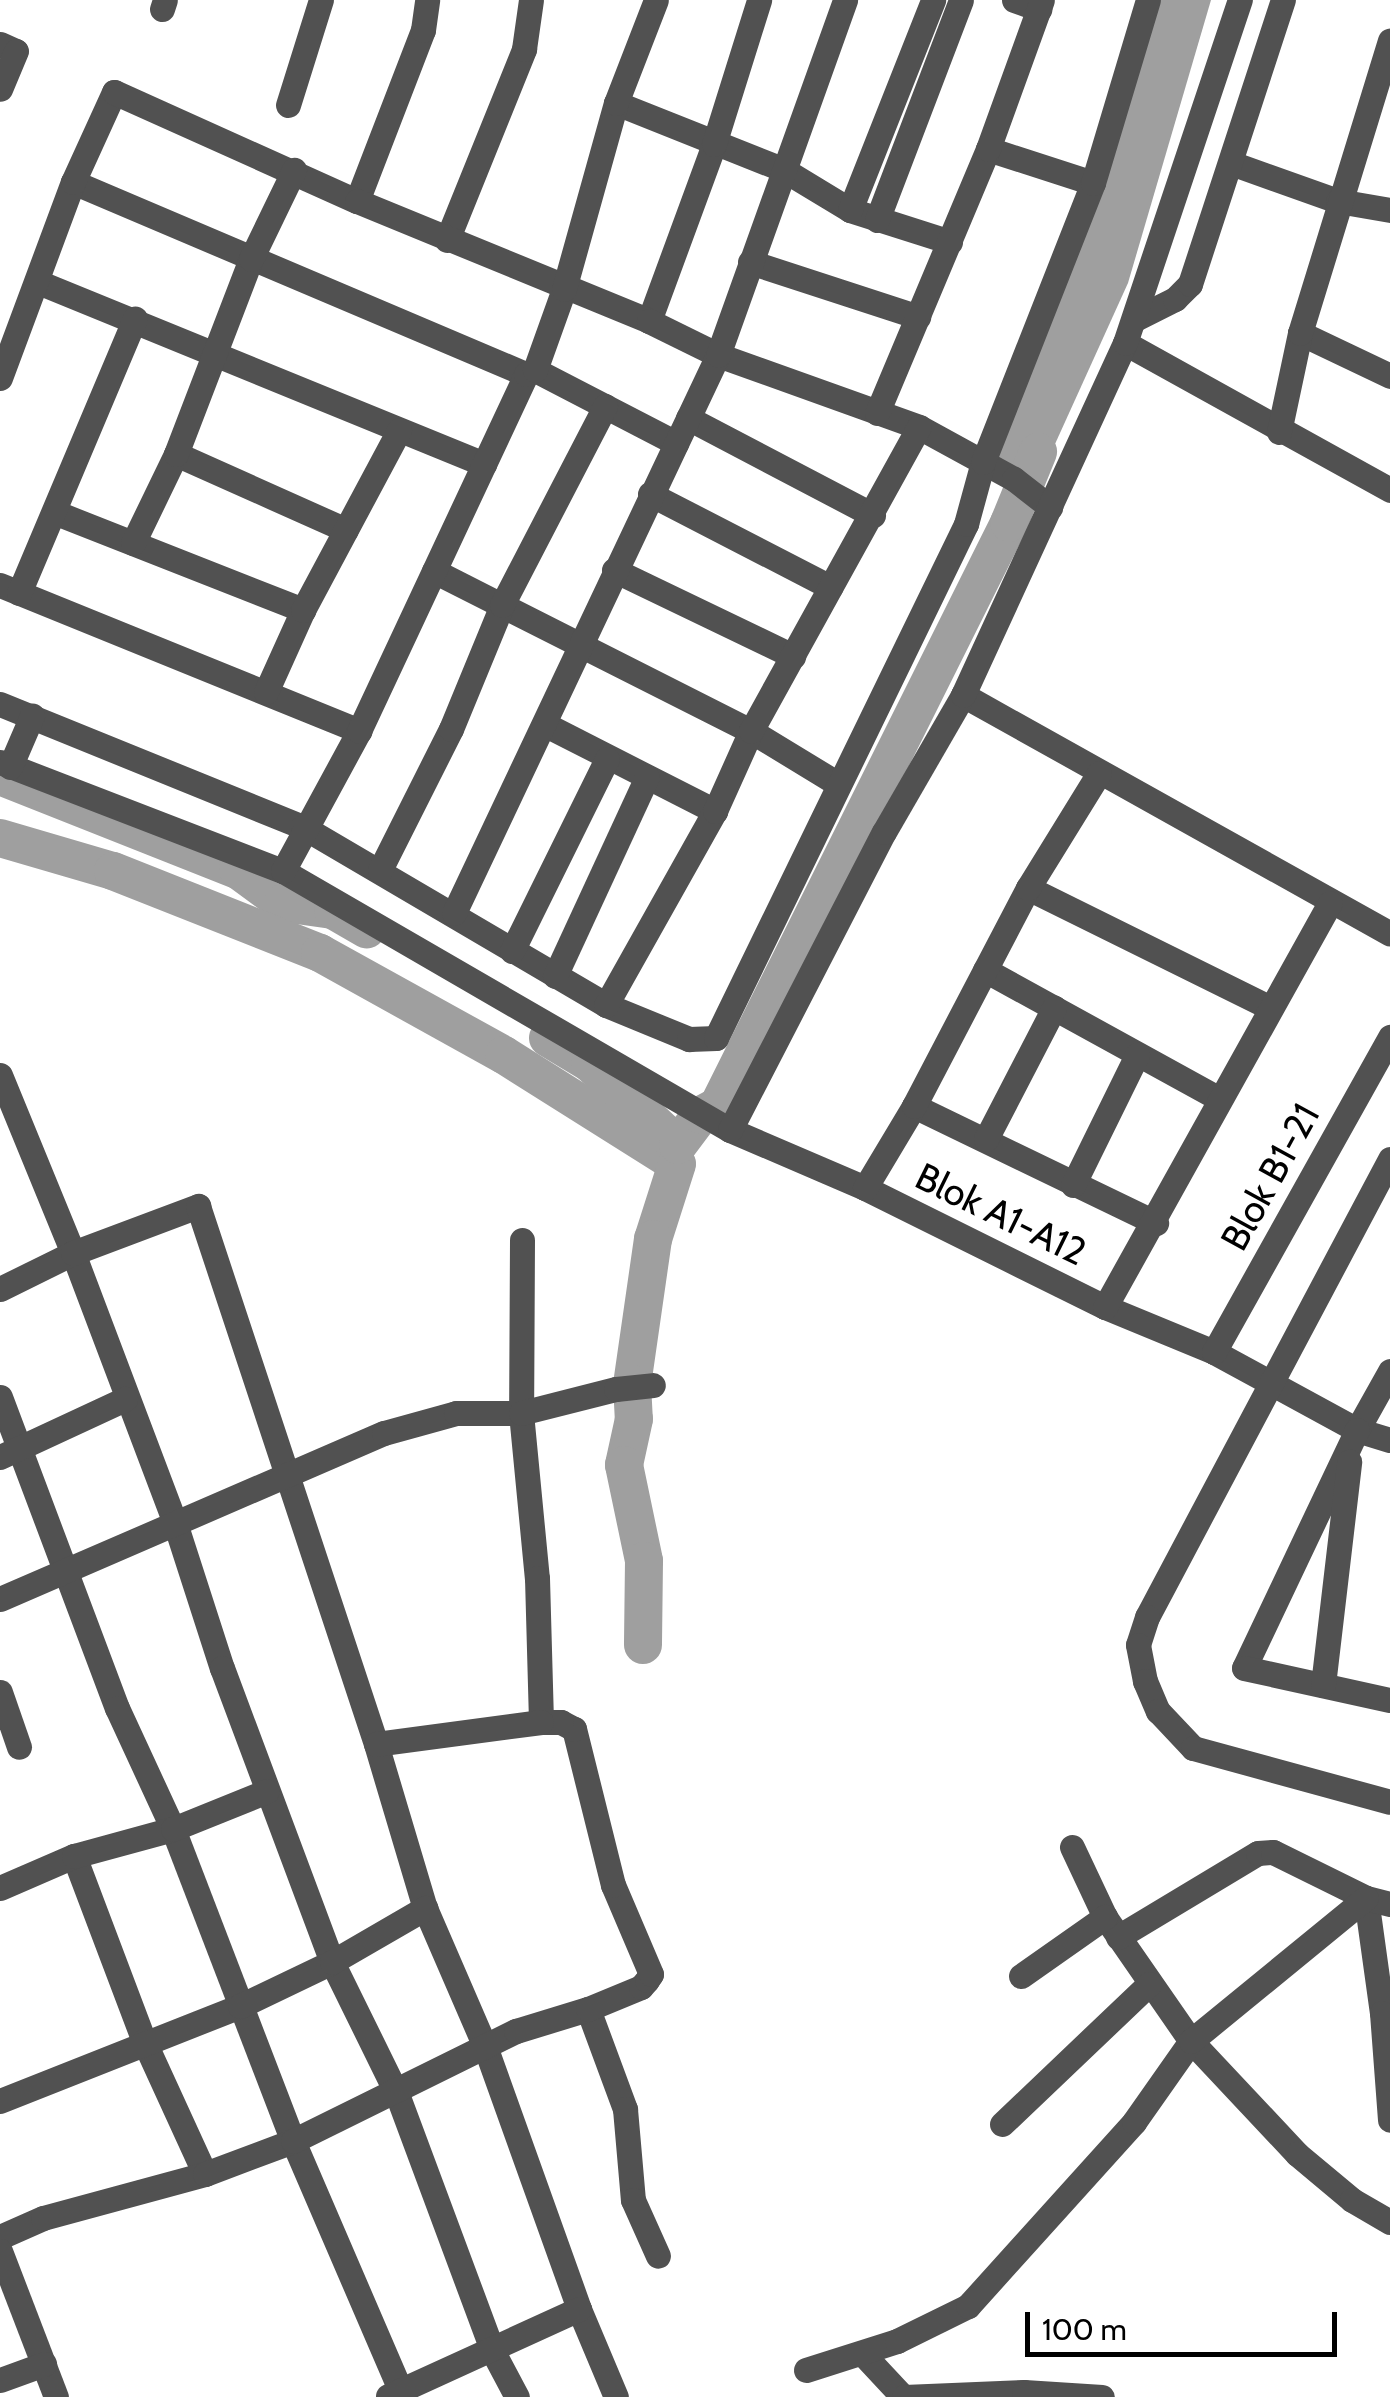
<!DOCTYPE html>
<html>
<head>
<meta charset="utf-8">
<style>
	body { margin:0 }
	#map { position:relative; width:1390px; height:2397px; overflow:hidden; background:#fff; font-family:Cabin,sans-serif }
	div>[style] { position:absolute }
	.water>* { inset:0; background:#9f9f9f }
	.river>* { height:38px; margin:-19px; padding:0 19px; transform-origin:19px; border-radius:19px; background:#9f9f9f }
	.minor>* { height:25px; margin:-12.5px; padding:0 12.5px; transform-origin:12.5px; border-radius:12.5px; background:#515151 }
	span { translate:-50% -50%; white-space:nowrap; text-align:center; line-height:1.15; -webkit-text-stroke:10px #fff; paint-order:stroke }
	.street-label { font-size:38px; color:#000 }
	.scale { position:absolute; left:1025px; top:2312px; width:312px; height:45px; box-sizing:border-box; border:5px solid #000; border-top:0; padding-left:12px; font-size:30px; line-height:35px; white-space:nowrap; color:#000; -webkit-text-stroke:8px #fff; paint-order:stroke }
</style>
</head>
<body>
<div id="map">
	<div class="water">
		<div style="clip-path:polygon(1153px 0,1211px 0,1128px 283px,1031px 497px,990px 475px)"></div>
	</div>
	<div class="river">
		<div style="left:0;top:776px;width:256px;rotate:21.6deg"></div>
		<div style="left:238px;top:870px;width:56px;rotate:36.3deg"></div>
		<div style="left:283px;top:903px;width:50px;rotate:8deg"></div>
		<div style="left:333px;top:910px;width:39px;rotate:30deg"></div>
		<div style="left:0;top:838px;width:118px;rotate:16.3deg"></div>
		<div style="left:113px;top:871px;width:223px;rotate:21.6deg"></div>
		<div style="left:320px;top:953px;width:210px;rotate:29deg"></div>
		<div style="left:504px;top:1055px;width:204px;rotate:32.2deg"></div>
		<div style="left:677px;top:1164px;width:79px;rotate:107.7deg"></div>
		<div style="left:653px;top:1239px;width:147px;rotate:98.2deg"></div>
		<div style="left:632px;top:1384px;width:35px;rotate:87deg"></div>
		<div style="left:634px;top:1419px;width:47px;rotate:102.3deg"></div>
		<div style="left:624px;top:1465px;width:98px;rotate:78.2deg"></div>
		<div style="left:644px;top:1561px;width:84px;rotate:90.7deg"></div>
		<div style="left:548px;top:1038px;width:49px;rotate:30.8deg"></div>
		<div style="left:590px;top:1063px;width:120px;rotate:43deg"></div>
		<div style="left:678px;top:1145px;width:38px;rotate:-53deg"></div>
		<div style="left:701px;top:1115px;width:19px;rotate:-28deg"></div>
		<div style="left:718px;top:1106px;width:652px;rotate:-63.47deg"></div>
		<div style="left:1009px;top:523px;width:77px;rotate:-67.8deg"></div>
	</div>
	<div class="minor">
		<div style="left:1014px;top:0;width:27px;rotate:20deg"></div>
		<div style="left:162px;top:9px;width:9px;rotate:-72deg"></div>
		<div style="left:0;top:44px;width:17px;rotate:24deg"></div>
		<div style="left:16px;top:51px;width:41px;rotate:112.8deg"></div>
		<div style="left:616px;top:103px;width:181px;rotate:21.7deg"></div>
		<div style="left:784px;top:170px;width:77px;rotate:31.2deg"></div>
		<div style="left:850px;top:210px;width:105px;rotate:17.7deg"></div>
		<div style="left:288px;top:105px;width:110px;rotate:-72.6deg"></div>
		<div style="left:988px;top:149px;width:110px;rotate:17.9deg"></div>
		<div style="left:1231px;top:163px;width:114px;rotate:19.6deg"></div>
		<div style="left:1338px;top:201px;width:53px;rotate:9.8deg"></div>
		<div style="left:73px;top:182px;width:492px;rotate:23deg"></div>
		<div style="left:357px;top:201px;width:183px;rotate:-68.9deg"></div>
		<div style="left:423px;top:30px;width:30px;rotate:-82deg"></div>
		<div style="left:850px;top:210px;width:226px;rotate:-68.4deg"></div>
		<div style="left:877px;top:220px;width:235px;rotate:-69.1deg"></div>
		<div style="left:447px;top:240px;width:206px;rotate:-68deg"></div>
		<div style="left:524px;top:49px;width:49px;rotate:-81.9deg"></div>
		<div style="left:750px;top:262px;width:177px;rotate:18.1deg"></div>
		<div style="left:38px;top:282px;width:482px;rotate:22.2deg"></div>
		<div style="left:1135px;top:319px;width:45px;rotate:-26.6deg"></div>
		<div style="left:1175px;top:299px;width:21px;rotate:-45deg"></div>
		<div style="left:1190px;top:284px;width:299px;rotate:-71.9deg"></div>
		<div style="left:649px;top:321px;width:189px;rotate:-69.8deg"></div>
		<div style="left:714px;top:144px;width:151px;rotate:-72.6deg"></div>
		<div style="left:1300px;top:333px;width:100px;rotate:25.5deg"></div>
		<div style="left:1125px;top:343px;width:303px;rotate:29deg"></div>
		<div style="left:535px;top:370px;width:159px;rotate:27.4deg"></div>
		<div style="left:0;top:378px;width:209px;rotate:-69.6deg"></div>
		<div style="left:73px;top:182px;width:99px;rotate:-65.5deg"></div>
		<div style="left:114px;top:92px;width:266px;rotate:24.2deg"></div>
		<div style="left:357px;top:201px;width:316px;rotate:22.3deg"></div>
		<div style="left:649px;top:321px;width:77px;rotate:26.2deg"></div>
		<div style="left:718px;top:355px;width:214px;rotate:19.7deg"></div>
		<div style="left:919px;top:427px;width:108px;rotate:28.7deg"></div>
		<div style="left:1014px;top:479px;width:46px;rotate:37.9deg"></div>
		<div style="left:877px;top:413px;width:286px;rotate:-67.2deg"></div>
		<div style="left:988px;top:149px;width:158px;rotate:-70.1deg"></div>
		<div style="left:688px;top:418px;width:209px;rotate:27.7deg"></div>
		<div style="left:1279px;top:432px;width:101px;rotate:-78deg"></div>
		<div style="left:1300px;top:333px;width:306px;rotate:-72.9deg"></div>
		<div style="left:176px;top:454px;width:186px;rotate:24.1deg"></div>
		<div style="left:650px;top:494px;width:203px;rotate:27.3deg"></div>
		<div style="left:54px;top:512px;width:268px;rotate:21.5deg"></div>
		<div style="left:133px;top:543px;width:99px;rotate:-64.2deg"></div>
		<div style="left:176px;top:454px;width:209px;rotate:-69deg"></div>
		<div style="left:251px;top:259px;width:99px;rotate:-64.2deg"></div>
		<div style="left:614px;top:570px;width:199px;rotate:25.7deg"></div>
		<div style="left:434px;top:571px;width:355px;rotate:26.8deg"></div>
		<div style="left:751px;top:731px;width:102px;rotate:31.3deg"></div>
		<div style="left:0;top:585px;width:388px;rotate:22.1deg"></div>
		<div style="left:19px;top:593px;width:298px;rotate:-67.1deg"></div>
		<div style="left:266px;top:692px;width:90px;rotate:-65.7deg"></div>
		<div style="left:303px;top:610px;width:204px;rotate:-61.9deg"></div>
		<div style="left:963px;top:695px;width:489px;rotate:29.2deg"></div>
		<div style="left:0;top:704px;width:327px;rotate:22.1deg"></div>
		<div style="left:303px;top:827px;width:351px;rotate:30.4deg"></div>
		<div style="left:606px;top:1005px;width:90px;rotate:22.3deg"></div>
		<div style="left:689px;top:1039px;width:27px;rotate:-2deg"></div>
		<div style="left:716px;top:1038px;width:572px;rotate:-64.06deg"></div>
		<div style="left:966px;top:524px;width:64px;rotate:-74.7deg"></div>
		<div style="left:983px;top:462px;width:300px;rotate:-68.5deg"></div>
		<div style="left:1093px;top:183px;width:191px;rotate:-73.3deg"></div>
		<div style="left:546px;top:725px;width:190px;rotate:27deg"></div>
		<div style="left:0;top:762px;width:303px;rotate:21.1deg"></div>
		<div style="left:283px;top:871px;width:517px;rotate:30.09deg"></div>
		<div style="left:730px;top:1130px;width:147px;rotate:23.2deg"></div>
		<div style="left:865px;top:1188px;width:268px;rotate:26.4deg"></div>
		<div style="left:1105px;top:1307px;width:118px;rotate:22.4deg"></div>
		<div style="left:1214px;top:1352px;width:163px;rotate:28.6deg"></div>
		<div style="left:1357px;top:1430px;width:34px;rotate:17deg"></div>
		<div style="left:10px;top:767px;width:56px;rotate:-66.7deg"></div>
		<div style="left:380px;top:870px;width:158px;rotate:-63.3deg"></div>
		<div style="left:451px;top:729px;width:134px;rotate:-67.6deg"></div>
		<div style="left:502px;top:605px;width:224px;rotate:-62.6deg"></div>
		<div style="left:283px;top:871px;width:159px;rotate:-61.5deg"></div>
		<div style="left:359px;top:731px;width:394px;rotate:-64.9deg"></div>
		<div style="left:526px;top:374px;width:10px;rotate:-24deg"></div>
		<div style="left:535px;top:370px;width:86px;rotate:-70.3deg"></div>
		<div style="left:564px;top:289px;width:193px;rotate:-74.4deg"></div>
		<div style="left:616px;top:103px;width:110px;rotate:-68.8deg"></div>
		<div style="left:1028px;top:888px;width:269px;rotate:26.3deg"></div>
		<div style="left:454px;top:913px;width:617px;rotate:-64.68deg"></div>
		<div style="left:718px;top:355px;width:377px;rotate:-70.3deg"></div>
		<div style="left:512px;top:951px;width:214px;rotate:-63.7deg"></div>
		<div style="left:985px;top:970px;width:268px;rotate:28.8deg"></div>
		<div style="left:555px;top:976px;width:219px;rotate:-65.2deg"></div>
		<div style="left:606px;top:1005px;width:223px;rotate:-60.7deg"></div>
		<div style="left:715px;top:811px;width:88px;rotate:-65.8deg"></div>
		<div style="left:751px;top:731px;width:347px;rotate:-61.1deg"></div>
		<div style="left:0;top:1075px;width:192px;rotate:67.7deg"></div>
		<div style="left:73px;top:1253px;width:292px;rotate:69.3deg"></div>
		<div style="left:176px;top:1526px;width:149px;rotate:72.1deg"></div>
		<div style="left:222px;top:1668px;width:314px;rotate:69.5deg"></div>
		<div style="left:332px;top:1962px;width:147px;rotate:63.8deg"></div>
		<div style="left:397px;top:2094px;width:273px;rotate:69.6deg"></div>
		<div style="left:492px;top:2350px;width:53px;rotate:62deg"></div>
		<div style="left:914px;top:1106px;width:269px;rotate:25.8deg"></div>
		<div style="left:730px;top:1130px;width:335px;rotate:-62.7deg"></div>
		<div style="left:884px;top:832px;width:158px;rotate:-60deg"></div>
		<div style="left:963px;top:695px;width:387px;rotate:-65.3deg"></div>
		<div style="left:1125px;top:343px;width:362px;rotate:-71.5deg"></div>
		<div style="left:986px;top:1139px;width:148px;rotate:-62.6deg"></div>
		<div style="left:1390px;top:1159px;width:518px;rotate:117.95deg"></div>
		<div style="left:1147px;top:1617px;width:29px;rotate:108deg"></div>
		<div style="left:1138px;top:1645px;width:37px;rotate:79deg"></div>
		<div style="left:1145px;top:1681px;width:33px;rotate:67deg"></div>
		<div style="left:1158px;top:1711px;width:51px;rotate:46.6deg"></div>
		<div style="left:1193px;top:1748px;width:204px;rotate:15.3deg"></div>
		<div style="left:1073px;top:1185px;width:145px;rotate:-63.8deg"></div>
		<div style="left:865px;top:1188px;width:96px;rotate:-59.1deg"></div>
		<div style="left:914px;top:1106px;width:246px;rotate:-62.4deg"></div>
		<div style="left:1028px;top:888px;width:135px;rotate:-58.3deg"></div>
		<div style="left:522px;top:1240px;width:173px;rotate:90.3deg"></div>
		<div style="left:521px;top:1413px;width:166px;rotate:84.5deg"></div>
		<div style="left:537px;top:1578px;width:144px;rotate:88.4deg"></div>
		<div style="left:0;top:1289px;width:81px;rotate:-26.3deg"></div>
		<div style="left:73px;top:1253px;width:134px;rotate:-20.6deg"></div>
		<div style="left:198px;top:1206px;width:567px;rotate:71.69deg"></div>
		<div style="left:376px;top:1744px;width:171px;rotate:73.4deg"></div>
		<div style="left:425px;top:1908px;width:154px;rotate:66.6deg"></div>
		<div style="left:486px;top:2049px;width:276px;rotate:70.3deg"></div>
		<div style="left:579px;top:2309px;width:95px;rotate:67.2deg"></div>
		<div style="left:1105px;top:1307px;width:462px;rotate:-60.9deg"></div>
		<div style="left:1214px;top:1352px;width:361px;rotate:-60.8deg"></div>
		<div style="left:1390px;top:1371px;width:68px;rotate:119.2deg"></div>
		<div style="left:1357px;top:1430px;width:263px;rotate:115.4deg"></div>
		<div style="left:1244px;top:1668px;width:149px;rotate:12.4deg"></div>
		<div style="left:0;top:1397px;width:332px;rotate:69.4deg"></div>
		<div style="left:117px;top:1708px;width:133px;rotate:65.2deg"></div>
		<div style="left:173px;top:1829px;width:334px;rotate:69deg"></div>
		<div style="left:293px;top:2141px;width:279px;rotate:66.7deg"></div>
		<div style="left:0;top:1457px;width:138px;rotate:-24.9deg"></div>
		<div style="left:0;top:1599px;width:418px;rotate:-23.4deg"></div>
		<div style="left:384px;top:1433px;width:75px;rotate:-15.5deg"></div>
		<div style="left:456px;top:1413px;width:65px"></div>
		<div style="left:521px;top:1413px;width:98px;rotate:-14.2deg"></div>
		<div style="left:616px;top:1389px;width:37px;rotate:-6deg"></div>
		<div style="left:1323px;top:1685px;width:225px;rotate:-83.3deg"></div>
		<div style="left:0;top:1692px;width:58px;rotate:70.9deg"></div>
		<div style="left:1072px;top:1847px;width:77px;rotate:64.8deg"></div>
		<div style="left:1105px;top:1917px;width:151px;rotate:55.3deg"></div>
		<div style="left:1191px;top:2041px;width:155px;rotate:46.8deg"></div>
		<div style="left:1297px;top:2154px;width:72px;rotate:39.9deg"></div>
		<div style="left:1352px;top:2200px;width:44px;rotate:30.1deg"></div>
		<div style="left:74px;top:1856px;width:198px;rotate:69.3deg"></div>
		<div style="left:144px;top:2041px;width:146px;rotate:65.4deg"></div>
		<div style="left:0;top:1888px;width:81px;rotate:-23.4deg"></div>
		<div style="left:74px;top:1856px;width:103px;rotate:-15.3deg"></div>
		<div style="left:173px;top:1829px;width:101px;rotate:-22deg"></div>
		<div style="left:1366px;top:1898px;width:116px;rotate:82.1deg"></div>
		<div style="left:1382px;top:2013px;width:107px;rotate:85.7deg"></div>
		<div style="left:1118px;top:1937px;width:163px;rotate:-31deg"></div>
		<div style="left:1258px;top:1853px;width:15px;rotate:-4deg"></div>
		<div style="left:1273px;top:1852px;width:104px;rotate:26.3deg"></div>
		<div style="left:1366px;top:1898px;width:25px;rotate:14deg"></div>
		<div style="left:1021px;top:1976px;width:103px;rotate:-35.1deg"></div>
		<div style="left:588px;top:2009px;width:107px;rotate:69.7deg"></div>
		<div style="left:625px;top:2109px;width:91px;rotate:85deg"></div>
		<div style="left:633px;top:2200px;width:61px;rotate:65.9deg"></div>
		<div style="left:0;top:2101px;width:258px;rotate:-21.6deg"></div>
		<div style="left:240px;top:2006px;width:102px;rotate:-25.6deg"></div>
		<div style="left:332px;top:1962px;width:108px;rotate:-30.1deg"></div>
		<div style="left:1002px;top:2124px;width:203px;rotate:-43.6deg"></div>
		<div style="left:0;top:2237px;width:47px;rotate:-23.8deg"></div>
		<div style="left:43px;top:2218px;width:168px;rotate:-15.2deg"></div>
		<div style="left:205px;top:2174px;width:94px;rotate:-20.6deg"></div>
		<div style="left:293px;top:2141px;width:249px;rotate:-26.3deg"></div>
		<div style="left:516px;top:2031px;width:75px;rotate:-17deg"></div>
		<div style="left:588px;top:2009px;width:57px;rotate:-22.5deg"></div>
		<div style="left:641px;top:1987px;width:9px;rotate:-49deg"></div>
		<div style="left:647px;top:1980px;width:7px;rotate:-56deg"></div>
		<div style="left:651px;top:1974px;width:97px;rotate:-113.1deg"></div>
		<div style="left:613px;top:1885px;width:161px;rotate:-104deg"></div>
		<div style="left:574px;top:1729px;width:15px;rotate:-152deg"></div>
		<div style="left:561px;top:1722px;width:20px;rotate:180deg"></div>
		<div style="left:541px;top:1722px;width:166px;rotate:172.4deg"></div>
		<div style="left:0;top:2251px;width:156px;rotate:69deg"></div>
		<div style="left:862px;top:2353px;width:60px;rotate:47deg"></div>
		<div style="left:806px;top:2370px;width:96px;rotate:-17.7deg"></div>
		<div style="left:897px;top:2341px;width:79px;rotate:-26.2deg"></div>
		<div style="left:968px;top:2306px;width:248px;rotate:-47.9deg"></div>
		<div style="left:1134px;top:2122px;width:99px;rotate:-54.9deg"></div>
		<div style="left:1191px;top:2041px;width:226px;rotate:-39.3deg"></div>
		<div style="left:0;top:2380px;width:47px;rotate:-20deg"></div>
		<div style="left:388px;top:2396px;width:210px;rotate:-24.5deg"></div>
		<div style="left:904px;top:2397px;width:120px;rotate:-2.4deg"></div>
		<div style="left:1024px;top:2392px;width:78px;rotate:3.7deg"></div>
	</div>
	<div class="street-label">
		<span style="left:1270px;top:1177px;rotate:-61deg">Blok B1-21</span>
		<span style="left:1001px;top:1214px;rotate:26deg">Blok A1-A12</span>
	</div>
	<div class="scale">100 m</div>
</div>
</body>
</html>
